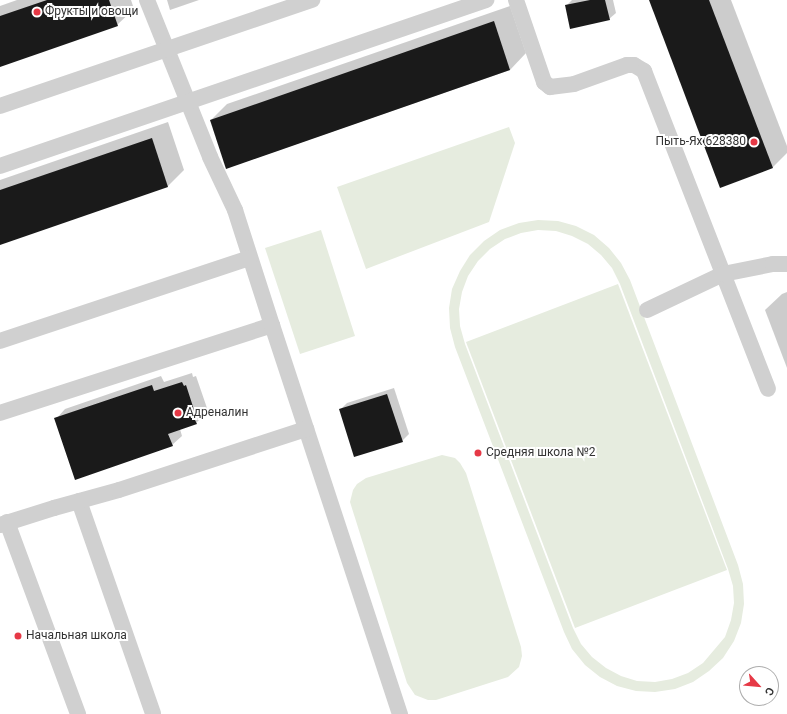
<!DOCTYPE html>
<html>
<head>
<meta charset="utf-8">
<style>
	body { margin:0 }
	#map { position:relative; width:787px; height:714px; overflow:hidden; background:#fff; font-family:Roboto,sans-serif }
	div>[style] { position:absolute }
	.green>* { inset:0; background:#e6ecdf }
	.shadow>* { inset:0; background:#0003 }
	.building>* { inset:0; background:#1a1a1a }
	.lane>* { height:16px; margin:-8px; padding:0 8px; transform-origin:8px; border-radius:8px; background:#d0d0d0 }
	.dots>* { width:11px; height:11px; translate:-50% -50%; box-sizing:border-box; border:2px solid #fff; border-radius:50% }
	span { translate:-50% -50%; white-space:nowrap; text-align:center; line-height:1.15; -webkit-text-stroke:4px #fff; paint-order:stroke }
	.poi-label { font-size:12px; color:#333 }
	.left { translate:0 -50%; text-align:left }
	.right { translate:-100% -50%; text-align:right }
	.north { position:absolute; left:739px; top:666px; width:40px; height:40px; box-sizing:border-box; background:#fff; border:1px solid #adadad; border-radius:50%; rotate:117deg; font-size:11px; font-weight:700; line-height:16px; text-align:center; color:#333 }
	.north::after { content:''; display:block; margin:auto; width:14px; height:18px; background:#e63946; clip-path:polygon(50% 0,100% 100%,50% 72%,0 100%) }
</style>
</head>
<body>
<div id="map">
	<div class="green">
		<div style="clip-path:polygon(509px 127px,515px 143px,489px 222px,366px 269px,337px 187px)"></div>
		<div style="clip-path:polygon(evenodd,538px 220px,558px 221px,576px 226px,594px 235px,609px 248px,621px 263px,630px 280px,738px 565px,743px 584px,744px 604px,741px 623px,734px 641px,723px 658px,709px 671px,693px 682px,675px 689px,655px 692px,636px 691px,617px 686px,600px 677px,585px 665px,572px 649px,564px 632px,455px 347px,450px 328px,449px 308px,452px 289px,460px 271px,470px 255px,484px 241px,500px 230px,519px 223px,538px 220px,538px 230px,556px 231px,572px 236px,588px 244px,601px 255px,612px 268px,620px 284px,728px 569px,733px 586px,734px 603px,731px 620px,725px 637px,703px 663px,688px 673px,672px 679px,655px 682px,637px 681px,621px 676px,606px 668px,592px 657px,581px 644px,573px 628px,465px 344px,460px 326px,459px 309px,462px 292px,468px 276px,478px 261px,490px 249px,505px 239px,521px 233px,538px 230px)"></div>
		<div style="clip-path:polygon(321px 230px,355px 336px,300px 354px,265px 248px)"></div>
		<div style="clip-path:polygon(618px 284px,727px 570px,575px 628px,466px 342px)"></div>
		<div style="clip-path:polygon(442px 455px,455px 458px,460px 463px,466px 473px,521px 647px,522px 656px,519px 667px,508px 677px,436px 700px,428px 700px,415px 695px,407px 683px,350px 502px,353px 490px,357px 484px,366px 478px)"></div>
	</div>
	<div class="shadow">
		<div style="clip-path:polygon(17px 0,131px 0,134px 9px,117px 25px,0 66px,0 6px)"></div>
		<div style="clip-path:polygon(167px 0,199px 0,170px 10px)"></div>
		<div style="clip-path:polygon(572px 0,613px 0,616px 13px,609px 19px,566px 6px)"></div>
		<div style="clip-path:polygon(650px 0,731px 0,787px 146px,787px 153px,773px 167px,721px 186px)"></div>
		<div style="clip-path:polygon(510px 6px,526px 53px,510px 70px,227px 168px,211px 120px,227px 104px)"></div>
		<div style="clip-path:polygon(168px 122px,184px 170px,168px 186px,0 244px,0 180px)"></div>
		<div style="clip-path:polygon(787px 292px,787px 368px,765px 310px,782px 294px)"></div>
		<div style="clip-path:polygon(192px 373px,193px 377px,196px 376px,207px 408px,205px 410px,206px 413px,196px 423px,180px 429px,182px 436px,172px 445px,56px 419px,65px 409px,161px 376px,164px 382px)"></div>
		<div style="clip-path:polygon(394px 388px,409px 434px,402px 441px,340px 410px,347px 403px)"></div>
	</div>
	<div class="building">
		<div style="clip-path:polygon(47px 0,109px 0,118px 26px,0 67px,0 16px)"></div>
		<div style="clip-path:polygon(590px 0,605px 0,610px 20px,570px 29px,565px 5px)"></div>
		<div style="clip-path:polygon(649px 0,709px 0,773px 168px,720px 188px)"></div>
		<div style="clip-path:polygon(494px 21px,510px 70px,226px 169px,210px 120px)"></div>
		<div style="clip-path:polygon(152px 138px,168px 187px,0 245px,0 190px)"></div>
		<div style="clip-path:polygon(182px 382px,184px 386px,186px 385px,197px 419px,195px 420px,197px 424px,168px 434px,173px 446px,75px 480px,54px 418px,152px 385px,154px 391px)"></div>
		<div style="clip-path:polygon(387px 394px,403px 442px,354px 457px,339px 409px)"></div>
	</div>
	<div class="lane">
		<div style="left:147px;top:0;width:169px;rotate:68.1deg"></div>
		<div style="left:210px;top:157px;width:59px;rotate:64.7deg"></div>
		<div style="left:235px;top:210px;width:121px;rotate:72.2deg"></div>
		<div style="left:516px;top:0;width:87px;rotate:71.1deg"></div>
		<div style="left:544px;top:82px;width:8px;rotate:40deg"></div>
		<div style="left:550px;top:87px;width:24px;rotate:-7deg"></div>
		<div style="left:574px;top:84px;width:56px;rotate:-19.7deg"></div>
		<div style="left:627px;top:65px;width:7px"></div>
		<div style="left:634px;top:65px;width:12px;rotate:31deg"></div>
		<div style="left:644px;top:71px;width:341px;rotate:68.7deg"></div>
		<div style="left:0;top:106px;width:330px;rotate:-18.8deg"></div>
		<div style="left:0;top:166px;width:514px;rotate:-18.86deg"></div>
		<div style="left:647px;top:310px;width:84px;rotate:-25.3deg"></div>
		<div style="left:723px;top:274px;width:51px;rotate:-11.3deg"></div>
		<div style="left:773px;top:264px;width:14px"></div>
		<div style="left:0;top:341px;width:263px;rotate:-18.4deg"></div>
		<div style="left:0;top:413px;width:286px;rotate:-17.9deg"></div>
		<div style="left:272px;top:325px;width:410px;rotate:71.8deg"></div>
		<div style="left:79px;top:501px;width:225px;rotate:70.8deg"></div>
		<div style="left:7px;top:522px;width:205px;rotate:69.7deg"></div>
		<div style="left:0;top:525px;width:57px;rotate:-17.5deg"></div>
		<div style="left:54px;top:508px;width:67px;rotate:-15.5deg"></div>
		<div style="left:119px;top:490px;width:197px;rotate:-18.1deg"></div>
	</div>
	<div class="dots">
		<div style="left:37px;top:12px;background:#e63946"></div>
		<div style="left:754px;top:142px;background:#e63946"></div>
		<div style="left:178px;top:413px;background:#e63946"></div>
		<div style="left:478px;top:453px;background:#e63946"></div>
		<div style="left:18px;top:636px;background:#e63946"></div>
	</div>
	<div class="poi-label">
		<span class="left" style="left:45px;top:12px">Фрукты и овощи</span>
		<span class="right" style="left:746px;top:142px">Пыть-Ях 628380</span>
		<span class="left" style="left:186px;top:413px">Адреналин</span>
		<span class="left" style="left:486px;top:453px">Средняя школа №2</span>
		<span class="left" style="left:26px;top:636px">Начальная школа</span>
	</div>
	<div class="north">С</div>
</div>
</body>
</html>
